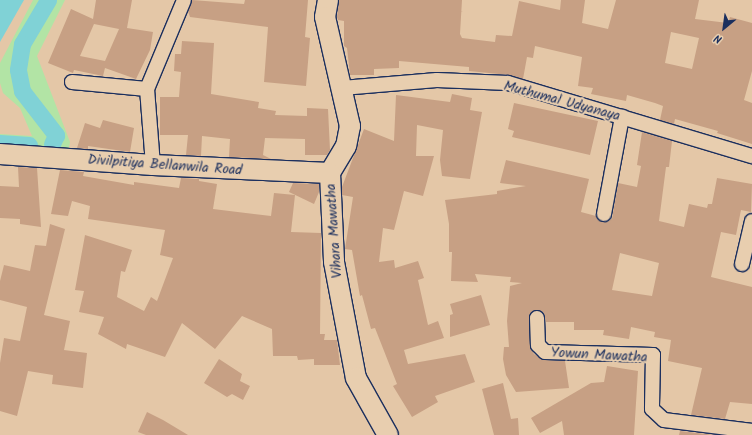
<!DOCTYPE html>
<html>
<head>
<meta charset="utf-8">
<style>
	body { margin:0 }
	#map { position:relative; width:752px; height:435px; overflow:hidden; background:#e4c7a7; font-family:Kalam,sans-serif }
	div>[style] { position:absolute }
	.green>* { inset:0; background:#b2e4a5 }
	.water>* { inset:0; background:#80d2d6 }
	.canal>* { height:17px; margin:-8.5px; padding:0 8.5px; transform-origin:8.5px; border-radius:8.5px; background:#80d2d6 }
	.building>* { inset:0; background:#c7a084 }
	.roads { filter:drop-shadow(1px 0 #1b2f5e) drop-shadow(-1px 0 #1b2f5e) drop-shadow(0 1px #1b2f5e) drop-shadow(0 -1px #1b2f5e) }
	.street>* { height:14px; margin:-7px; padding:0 7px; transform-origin:7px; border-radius:7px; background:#e8ceaf }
	.secondary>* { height:20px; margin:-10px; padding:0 10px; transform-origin:10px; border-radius:10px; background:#e8ceaf }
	span { translate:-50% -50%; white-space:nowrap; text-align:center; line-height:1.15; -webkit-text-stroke:4px #e8ceaf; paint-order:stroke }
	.street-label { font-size:14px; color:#1b2f5e }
	.north { position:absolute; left:704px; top:8px; width:40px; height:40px; -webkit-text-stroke:3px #e8ceaf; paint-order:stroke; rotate:209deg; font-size:11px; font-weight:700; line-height:16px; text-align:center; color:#1b2f5e }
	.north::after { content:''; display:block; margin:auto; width:14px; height:18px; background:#1b2f5e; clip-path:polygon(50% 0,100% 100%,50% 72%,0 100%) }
</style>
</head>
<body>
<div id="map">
	<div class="green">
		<div style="clip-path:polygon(33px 0,65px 0,37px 56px,70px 142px,67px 158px,0 154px,0 134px,32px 136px,20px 108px,3px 93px,0 83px,0 63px)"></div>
	</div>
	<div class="water">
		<div style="clip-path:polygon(0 0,24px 0,0 42px)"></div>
	</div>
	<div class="canal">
		<div style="left:48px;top:0;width:51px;rotate:120.6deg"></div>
		<div style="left:22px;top:44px;width:26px;rotate:99deg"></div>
		<div style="left:18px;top:70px;width:21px;rotate:79deg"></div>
		<div style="left:22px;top:91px;width:56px;rotate:52.3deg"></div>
		<div style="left:56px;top:135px;width:10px;rotate:114deg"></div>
		<div style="left:0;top:143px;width:29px;rotate:4deg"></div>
	</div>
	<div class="building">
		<div style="clip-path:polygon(evenodd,96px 0,132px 0,127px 28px,153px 32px,150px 50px,136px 79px,105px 68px,103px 76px,74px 70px,73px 73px,48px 63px,71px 9px,93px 19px,96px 0,94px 24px,119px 29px,105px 61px,80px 56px,94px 24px)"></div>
		<div style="clip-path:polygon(192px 0,244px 4px,245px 0,308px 0,305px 37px,310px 38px,306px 86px,264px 82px,268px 27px,190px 17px,188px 11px)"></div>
		<div style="clip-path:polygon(evenodd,339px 0,462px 0,460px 34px,462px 38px,495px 42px,496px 35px,512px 36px,519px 1px,560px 10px,561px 0,585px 0,582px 23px,608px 29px,616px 0,699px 0,695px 19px,728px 23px,730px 17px,752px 23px,752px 71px,744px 100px,752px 103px,752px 144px,717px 133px,718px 131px,675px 119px,674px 124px,660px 120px,663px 106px,655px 103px,627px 95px,626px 101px,591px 94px,593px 88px,578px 86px,582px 57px,535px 46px,533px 58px,527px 57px,523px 79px,509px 75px,469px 71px,469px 67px,399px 61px,399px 68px,374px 69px,374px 75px,350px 75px,347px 48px,344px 46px,344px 21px,338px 20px,337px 17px,339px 0,671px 32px,699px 38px,692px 69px,665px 63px,671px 32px)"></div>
		<div style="clip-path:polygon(182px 41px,214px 43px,211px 94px,259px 102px,258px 108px,276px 111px,275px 115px,307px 116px,307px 108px,328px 109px,330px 150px,327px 155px,305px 155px,305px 139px,265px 138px,263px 155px,271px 159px,229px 157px,230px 139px,202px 136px,201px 156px,186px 155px,188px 135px,160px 135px,160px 97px,179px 97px,181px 72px,174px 71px,175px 54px,181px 54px)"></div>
		<div style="clip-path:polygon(452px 94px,472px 98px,470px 110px,482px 112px,470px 179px,442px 176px,440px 160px,443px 130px,417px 125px,416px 156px,434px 156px,423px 196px,404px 191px,394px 230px,383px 228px,379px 262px,394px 260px,395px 268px,418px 261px,424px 278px,418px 280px,428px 325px,438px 321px,444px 338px,404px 350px,408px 364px,465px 354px,475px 382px,435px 396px,438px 402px,412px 417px,393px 386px,397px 384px,375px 328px,371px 329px,362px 295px,360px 296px,352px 250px,345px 249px,353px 197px,342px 195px,342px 187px,364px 129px,394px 141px,396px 95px,450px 102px)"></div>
		<div style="clip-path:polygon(514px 103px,598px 121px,590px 155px,512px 137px,514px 131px,508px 129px)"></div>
		<div style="clip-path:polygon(103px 120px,134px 128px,130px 152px,88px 146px,88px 149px,77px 148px,85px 123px,100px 128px)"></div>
		<div style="clip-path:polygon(evenodd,642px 132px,672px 141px,669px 167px,666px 167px,659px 221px,684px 227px,689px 204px,707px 208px,708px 204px,712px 204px,717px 178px,752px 184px,751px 212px,741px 210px,736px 235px,721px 232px,711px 277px,752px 287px,752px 404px,730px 402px,725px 419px,691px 415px,702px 368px,668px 361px,671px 340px,654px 337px,655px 332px,631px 327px,629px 339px,603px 335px,604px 330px,574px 330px,574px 322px,546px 322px,544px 313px,537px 310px,532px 311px,529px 318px,530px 346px,534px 354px,544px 360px,565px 361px,569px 388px,516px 392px,506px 375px,503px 359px,504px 347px,509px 347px,507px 321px,510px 286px,522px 283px,510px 282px,511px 277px,475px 274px,478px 282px,451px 281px,452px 252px,449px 252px,449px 224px,445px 200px,497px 194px,497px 191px,526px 186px,500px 183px,506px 160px,589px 179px,581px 212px,596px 216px,599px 221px,607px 222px,612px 219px,618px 183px,637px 187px,641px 166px,637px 165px,642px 132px,620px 253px,659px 263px,652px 296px,612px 290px,620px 253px)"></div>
		<div style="clip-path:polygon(18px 167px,37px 168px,41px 227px,20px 224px,20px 219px,0 218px,0 186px,19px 187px)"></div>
		<div style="clip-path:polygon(60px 170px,84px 172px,83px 176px,134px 185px,134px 182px,179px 188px,181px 178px,199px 179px,199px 181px,217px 184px,213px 209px,271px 216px,274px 193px,295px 195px,291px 232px,321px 233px,320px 334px,325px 334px,324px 340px,337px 340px,340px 365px,314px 365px,314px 359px,298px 360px,297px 356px,273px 356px,272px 329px,242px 316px,215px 349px,182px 323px,165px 357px,127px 344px,126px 349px,98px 334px,104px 317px,79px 312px,84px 291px,75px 290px,85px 235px,132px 250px,125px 272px,121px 271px,117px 297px,144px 311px,151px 297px,157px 301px,173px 258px,160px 255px,165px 230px,88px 219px,90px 206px,72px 201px,68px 216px,51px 214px)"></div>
		<div style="clip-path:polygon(293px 183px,319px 184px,319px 192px,314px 204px,289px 192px)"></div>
		<div style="clip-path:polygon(50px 224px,65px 229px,44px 315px,70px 321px,64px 350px,87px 353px,83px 388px,52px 384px,53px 375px,28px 371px,17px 416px,0 411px,0 363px,4px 338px,20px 341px,27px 307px,0 300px,0 281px,4px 265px,30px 271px,35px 245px,46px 246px)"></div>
		<div style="clip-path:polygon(481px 295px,490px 325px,450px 337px,450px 315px,453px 314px,450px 304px)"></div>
		<div style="clip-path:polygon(219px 359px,242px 374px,240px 381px,250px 386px,243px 400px,232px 394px,227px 397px,204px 383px)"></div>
		<div style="clip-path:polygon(607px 366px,638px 371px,634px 435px,564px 435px,562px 421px,540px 433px,531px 418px,591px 383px,604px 382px)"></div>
		<div style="clip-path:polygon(503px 383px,511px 419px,518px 418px,519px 435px,494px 435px,482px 389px)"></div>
		<div style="clip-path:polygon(147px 412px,163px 420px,188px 435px,146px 435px,138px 432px)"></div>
		<div style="clip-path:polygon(680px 431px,715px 435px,679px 435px)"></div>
	</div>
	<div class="roads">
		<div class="street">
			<div style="left:72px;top:82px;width:75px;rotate:5.3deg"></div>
			<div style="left:342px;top:88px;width:95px;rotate:-4.8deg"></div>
			<div style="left:437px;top:80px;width:71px;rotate:2.4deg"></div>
			<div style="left:508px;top:83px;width:255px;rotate:16.7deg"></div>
			<div style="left:153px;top:165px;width:76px;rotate:-94.5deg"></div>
			<div style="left:147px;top:89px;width:96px;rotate:-67.4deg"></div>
			<div style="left:604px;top:214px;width:99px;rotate:-79.5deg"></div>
			<div style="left:742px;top:264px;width:44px;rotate:-76.9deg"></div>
			<div style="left:537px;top:318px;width:27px;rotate:88deg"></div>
			<div style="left:538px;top:345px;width:10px;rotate:45deg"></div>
			<div style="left:545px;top:352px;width:108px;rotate:1.6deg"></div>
			<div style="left:653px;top:355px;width:54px;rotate:91.1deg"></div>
			<div style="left:652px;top:409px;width:16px;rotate:43deg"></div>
			<div style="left:664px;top:420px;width:89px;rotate:7.1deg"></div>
		</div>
		<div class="secondary">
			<div style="left:328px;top:0;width:17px;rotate:100deg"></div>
			<div style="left:325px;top:17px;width:112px;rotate:77.1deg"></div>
			<div style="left:350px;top:126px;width:20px;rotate:101deg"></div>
			<div style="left:346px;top:146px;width:31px;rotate:121deg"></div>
			<div style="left:330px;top:173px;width:89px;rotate:87.4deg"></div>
			<div style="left:334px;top:262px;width:118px;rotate:79.3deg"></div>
			<div style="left:356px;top:378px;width:65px;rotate:60.7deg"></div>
			<div style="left:0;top:154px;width:153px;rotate:4.1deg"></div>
			<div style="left:153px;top:165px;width:177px;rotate:2.6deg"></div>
		</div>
	</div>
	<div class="street-label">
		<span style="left:562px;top:101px;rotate:15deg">Muthumal Udyanaya</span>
		<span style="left:165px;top:165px;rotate:4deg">Divilpitiya Bellanwila Road</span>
		<span style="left:334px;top:231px;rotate:-94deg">Vihara Mawatha</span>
		<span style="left:599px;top:355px;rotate:3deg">Yowun Mawatha</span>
	</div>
	<div class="north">N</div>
</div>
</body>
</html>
